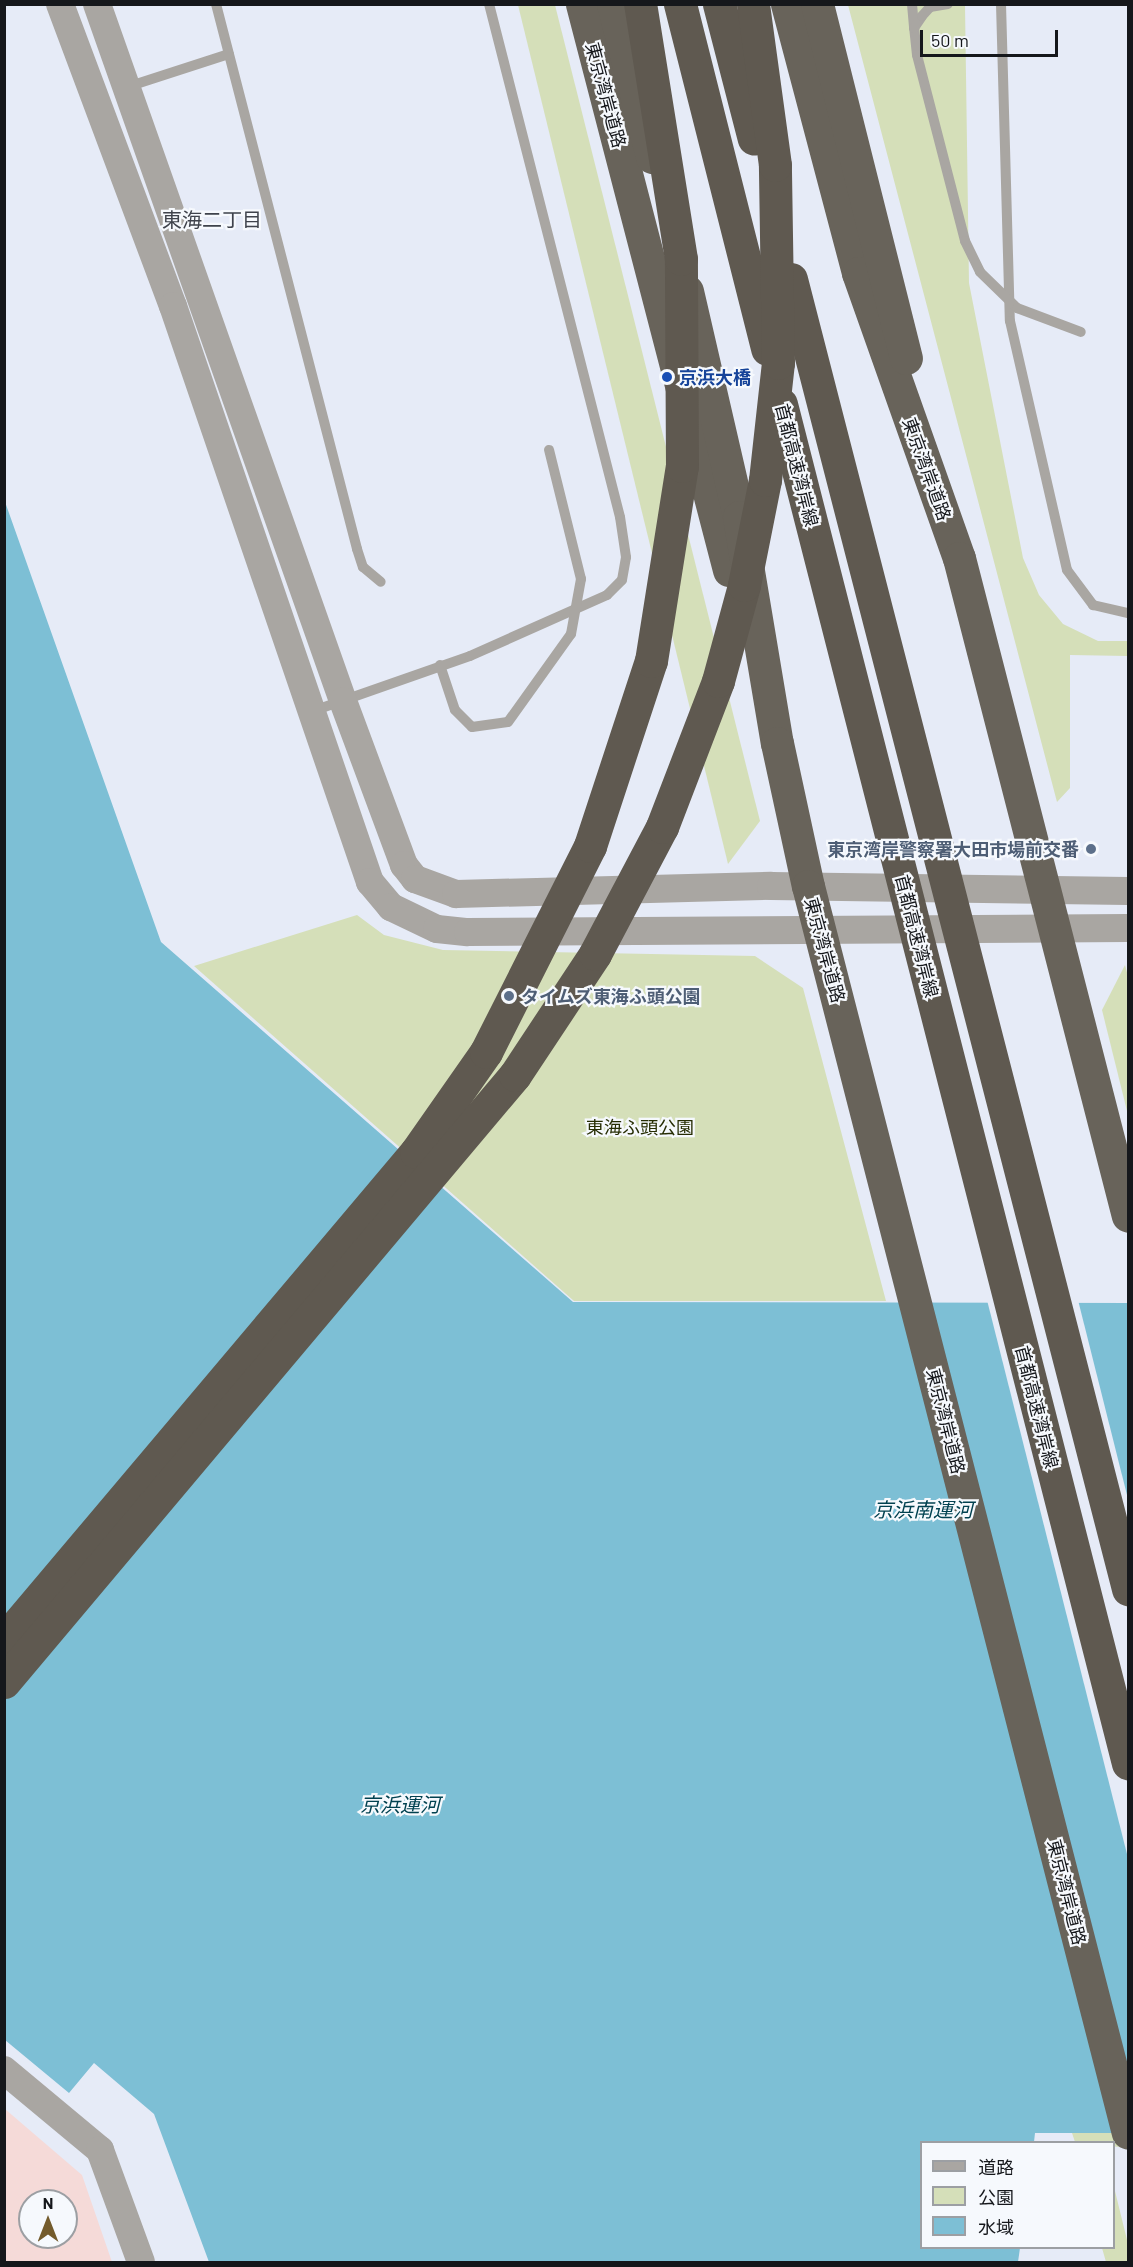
<!DOCTYPE html>
<html>
<head>
<meta charset="utf-8">
<style>
	body { margin:0 }
	#map { position:relative; width:1133px; height:2267px; overflow:hidden; background:#e6ebf7; font-family:Barlow,"Noto Sans JP",sans-serif }
	div>[style] { position:absolute }
	.industrial>* { inset:0; background:#f5dad8 }
	.green>* { inset:0; background:#d5dfb9 }
	.water>* { inset:0; background:#7dbfd5 }
	.pier>* { inset:0; background:#e6ebf7 }
	.service>* { height:10px; margin:-5px; padding:0 5px; transform-origin:5px; border-radius:5px; background:#a9a6a2 }
	.tertiary>* { height:28px; margin:-14px; padding:0 14px; transform-origin:14px; border-radius:14px; background:#a9a6a2 }
	.trunk>* { height:33px; margin:-16.5px; padding:0 16.5px; transform-origin:16.5px; border-radius:16.5px; background:#68635a }
	.service-bridge>* { height:10px; margin:-5px; padding:0 5px; transform-origin:5px; border-radius:5px; background:#a9a6a2 }
	.motorway-bridge>* { height:33px; margin:-16.5px; padding:0 16.5px; transform-origin:16.5px; border-radius:16.5px; background:#5f5950 }
	.dots>* { width:16px; height:16px; translate:-50% -50%; box-sizing:border-box; border:3px solid #f6f9fd; border-radius:50% }
	span { translate:-50% -50%; white-space:nowrap; text-align:center; line-height:1.15; -webkit-text-stroke:4.5px #f6f9fd; paint-order:stroke }
	.street-label { font-size:18px; color:#15171b }
	.transit-label { font-size:18px; color:#164399; font-weight:700 }
	.left { translate:0 -50%; text-align:left }
	.service-label { font-size:18px; color:#4e5e75; font-weight:700 }
	.right { translate:-100% -50%; text-align:right }
	.park-label { font-size:18px; color:#262d03 }
	.neighbourhood-label { font-size:20px; color:#3f434c }
	.water-label { font-size:20px; color:#014150; font-style:italic }
	.frame { position:absolute; inset:0; border:6px solid #15171b; pointer-events:none }
	.legend { position:absolute; left:920px; top:2141px; width:195px; height:108px; box-sizing:border-box; background:#f6f9fd; border:2px solid #9c9fa3; margin:0; padding:8px 10px; list-style:none; font-size:18px; color:#15171b }
	.legend li { display:flex; align-items:center; gap:12px; height:30px }
	.legend b { width:30px; border:2px solid #9c9fa3 }
	.north { position:absolute; left:18px; top:2189px; width:60px; height:60px; box-sizing:border-box; background:#f6f9fd; border:2px solid #9c9fa3; border-radius:50%; rotate:0deg; font-size:16px; font-weight:700; line-height:24px; text-align:center; color:#15171b }
	.north::after { content:''; display:block; margin:auto; width:21px; height:27px; background:#735b2c; clip-path:polygon(50% 0,100% 100%,50% 72%,0 100%) }
	.scale { position:absolute; left:920px; top:30px; width:138px; height:27px; box-sizing:border-box; border:3px solid #15171b; border-top:0; padding-left:8px; font-size:18px; line-height:21px; white-space:nowrap; color:#15171b; -webkit-text-stroke:4px #f6f9fd; paint-order:stroke }
</style>
</head>
<body>
<div id="map">
	<div class="industrial">
		<div style="clip-path:polygon(evenodd,5px 2109px,82px 2175px,112px 2262px,5px 2262px,5px 2109px,30px 2201px,66px 2201px,66px 2237px,30px 2237px,30px 2201px)"></div>
	</div>
	<div class="green">
		<div style="clip-path:polygon(518px 5px,555px 5px,760px 821px,728px 864px)"></div>
		<div style="clip-path:polygon(848px 5px,965px 5px,969px 283px,1023px 558px,1039px 595px,1063px 624px,1098px 641px,1128px 641px,1128px 656px,1070px 655px,1070px 788px,1057px 802px)"></div>
		<div style="clip-path:polygon(357px 915px,384px 935px,443px 950px,755px 956px,803px 988px,886px 1301px,574px 1301px,194px 966px)"></div>
		<div style="clip-path:polygon(1125px 965px,1128px 976px,1128px 1115px,1102px 1010px)"></div>
		<div style="clip-path:polygon(1072px 2133px,1128px 2133px,1128px 2148px,1075px 2142px)"></div>
		<div style="clip-path:polygon(1114px 2187px,1128px 2244px,1128px 2262px,1106px 2262px,1102px 2248px,1114px 2248px)"></div>
	</div>
	<div class="water">
		<div style="clip-path:polygon(4px 499px,161px 942px,573px 1302px,1128px 1303px,1128px 2133px,1035px 2133px,1034px 2142px,922px 2142px,922px 2248px,1020px 2248px,1018px 2262px,209px 2262px,154px 2114px,94px 2063px,69px 2093px,5px 2040px)"></div>
	</div>
	<div class="pier">
		<div style="clip-path:polygon(987px 1300px,1078px 1300px,1128px 1499px,1128px 1858px)"></div>
	</div>
	<div class="service">
		<div style="left:216px;top:4px;width:563px;rotate:75.49deg"></div>
		<div style="left:357px;top:549px;width:19px;rotate:72deg"></div>
		<div style="left:363px;top:567px;width:23px;rotate:40deg"></div>
		<div style="left:912px;top:4px;width:24px;rotate:85deg"></div>
		<div style="left:1001px;top:4px;width:317px;rotate:88.4deg"></div>
		<div style="left:1010px;top:321px;width:255px;rotate:77.1deg"></div>
		<div style="left:1067px;top:570px;width:44px;rotate:53.4deg"></div>
		<div style="left:1093px;top:605px;width:36px;rotate:13deg"></div>
		<div style="left:917px;top:55px;width:27px;rotate:-96deg"></div>
		<div style="left:914px;top:28px;width:14px;rotate:-56deg"></div>
		<div style="left:922px;top:16px;width:12px;rotate:-48deg"></div>
		<div style="left:930px;top:7px;width:18px;rotate:-9deg"></div>
		<div style="left:127px;top:87px;width:107px;rotate:-17.9deg"></div>
		<div style="left:440px;top:665px;width:47px;rotate:71.6deg"></div>
		<div style="left:313px;top:711px;width:166px;rotate:-19.3deg"></div>
		<div style="left:470px;top:656px;width:150px;rotate:-24deg"></div>
		<div style="left:607px;top:595px;width:21px;rotate:-45deg"></div>
		<div style="left:622px;top:580px;width:23px;rotate:-80deg"></div>
		<div style="left:626px;top:557px;width:40px;rotate:-98.5deg"></div>
		<div style="left:620px;top:517px;width:529px;rotate:-104.32deg"></div>
	</div>
	<div class="tertiary">
		<div style="left:60px;top:4px;width:322px;rotate:69.5deg"></div>
		<div style="left:173px;top:306px;width:609px;rotate:71.12deg"></div>
		<div style="left:370px;top:882px;width:33px;rotate:50deg"></div>
		<div style="left:391px;top:907px;width:51px;rotate:25.6deg"></div>
		<div style="left:437px;top:929px;width:31px;rotate:6deg"></div>
		<div style="left:468px;top:932px;width:660px;rotate:-0.35deg"></div>
		<div style="left:97px;top:4px;width:739px;rotate:70.56deg"></div>
		<div style="left:343px;top:701px;width:175px;rotate:69.6deg"></div>
		<div style="left:404px;top:865px;width:18px;rotate:52deg"></div>
		<div style="left:415px;top:879px;width:44px;rotate:20.1deg"></div>
		<div style="left:456px;top:894px;width:315px;rotate:-1.5deg"></div>
		<div style="left:771px;top:886px;width:357px;rotate:0.8deg"></div>
		<div style="left:4px;top:2070px;width:125px;rotate:39.8deg"></div>
		<div style="left:100px;top:2150px;width:119px;rotate:69.9deg"></div>
	</div>
	<div class="trunk">
		<div style="left:582px;top:4px;width:585px;rotate:75.44deg"></div>
		<div style="left:613px;top:4px;width:158px;rotate:75.7deg"></div>
		<div style="left:787px;top:4px;width:278px;rotate:75.2deg"></div>
		<div style="left:858px;top:273px;width:302px;rotate:70.5deg"></div>
		<div style="left:959px;top:558px;width:679px;rotate:75.6deg"></div>
		<div style="left:817px;top:4px;width:365px;rotate:75.9deg"></div>
		<div style="left:687px;top:291px;width:232px;rotate:77deg"></div>
		<div style="left:739px;top:517px;width:229px;rotate:80.5deg"></div>
		<div style="left:777px;top:743px;width:146px;rotate:77.8deg"></div>
		<div style="left:808px;top:886px;width:1287px;rotate:75.61deg"></div>
	</div>
	<div class="service-bridge">
		<div style="left:917px;top:55px;width:192px;rotate:75.5deg"></div>
		<div style="left:965px;top:241px;width:34px;rotate:64deg"></div>
		<div style="left:980px;top:272px;width:52px;rotate:44.2deg"></div>
		<div style="left:1017px;top:308px;width:68px;rotate:20.6deg"></div>
		<div style="left:455px;top:710px;width:24px;rotate:45deg"></div>
		<div style="left:472px;top:727px;width:36px;rotate:-8deg"></div>
		<div style="left:508px;top:722px;width:108px;rotate:-54.4deg"></div>
		<div style="left:571px;top:634px;width:56px;rotate:-79.7deg"></div>
		<div style="left:581px;top:579px;width:133px;rotate:-103.9deg"></div>
	</div>
	<div class="motorway-bridge">
		<div style="left:680px;top:4px;width:356px;rotate:75.8deg"></div>
		<div style="left:719px;top:4px;width:139px;rotate:75.5deg"></div>
		<div style="left:791px;top:279px;width:1353px;rotate:75.57deg"></div>
		<div style="left:781px;top:404px;width:1403px;rotate:75.68deg"></div>
		<div style="left:4px;top:1640px;width:639px;rotate:-49.83deg"></div>
		<div style="left:416px;top:1152px;width:122px;rotate:-55deg"></div>
		<div style="left:486px;top:1052px;width:231px;rotate:-63.2deg"></div>
		<div style="left:590px;top:846px;width:195px;rotate:-71.8deg"></div>
		<div style="left:651px;top:661px;width:197px;rotate:-81deg"></div>
		<div style="left:682px;top:466px;width:207px;rotate:-90.3deg"></div>
		<div style="left:681px;top:259px;width:258px;rotate:-99.1deg"></div>
		<div style="left:4px;top:1682px;width:793px;rotate:-49.91deg"></div>
		<div style="left:515px;top:1075px;width:145px;rotate:-56.5deg"></div>
		<div style="left:595px;top:954px;width:144px;rotate:-62.2deg"></div>
		<div style="left:662px;top:827px;width:156px;rotate:-69deg"></div>
		<div style="left:718px;top:681px;width:99px;rotate:-74.8deg"></div>
		<div style="left:744px;top:585px;width:107px;rotate:-78.7deg"></div>
		<div style="left:765px;top:480px;width:118px;rotate:-83.7deg"></div>
		<div style="left:778px;top:363px;width:198px;rotate:-90.9deg"></div>
		<div style="left:775px;top:165px;width:162px;rotate:-97.8deg"></div>
	</div>
	<div class="dots">
		<div style="left:667px;top:377px;background:#1a4fb4"></div>
		<div style="left:1091px;top:849px;background:#5c6f8a"></div>
		<div style="left:509px;top:996px;background:#5c6f8a"></div>
	</div>
	<div class="street-label">
		<span style="left:606px;top:95px;rotate:75deg">東京湾岸道路</span>
		<span style="left:797px;top:465px;rotate:76deg">首都高速湾岸線</span>
		<span style="left:927px;top:469px;rotate:70deg">東京湾岸道路</span>
		<span style="left:917px;top:936px;rotate:76deg">首都高速湾岸線</span>
		<span style="left:825px;top:950px;rotate:75deg">東京湾岸道路</span>
		<span style="left:1037px;top:1407px;rotate:76deg">首都高速湾岸線</span>
		<span style="left:946px;top:1421px;rotate:76deg">東京湾岸道路</span>
		<span style="left:1067px;top:1892px;rotate:76deg">東京湾岸道路</span>
	</div>
	<div class="transit-label">
		<span class="left" style="left:679px;top:377px">京浜大橋</span>
	</div>
	<div class="service-label">
		<span class="right" style="left:1079px;top:849px">東京湾岸警察署大田市場前交番</span>
		<span class="left" style="left:521px;top:996px">タイムズ東海ふ頭公園</span>
	</div>
	<div class="park-label">
		<span style="left:640px;top:1127px">東海ふ頭公園</span>
	</div>
	<div class="neighbourhood-label">
		<span style="left:212px;top:219px">東海二丁目</span>
	</div>
	<div class="water-label">
		<span style="left:923px;top:1509px">京浜南運河</span>
		<span style="left:400px;top:1804px">京浜運河</span>
	</div>
	<div class="frame"></div>
	<ul class="legend">
	<li><b style="height:8px;background:#a9a6a2"></b>道路</li>
	<li><b style="height:16px;background:#d5dfb9"></b>公園</li>
	<li><b style="height:16px;background:#7dbfd5"></b>水域</li>
	</ul>
	<div class="north">N</div>
	<div class="scale">50 m</div>
</div>
</body>
</html>
